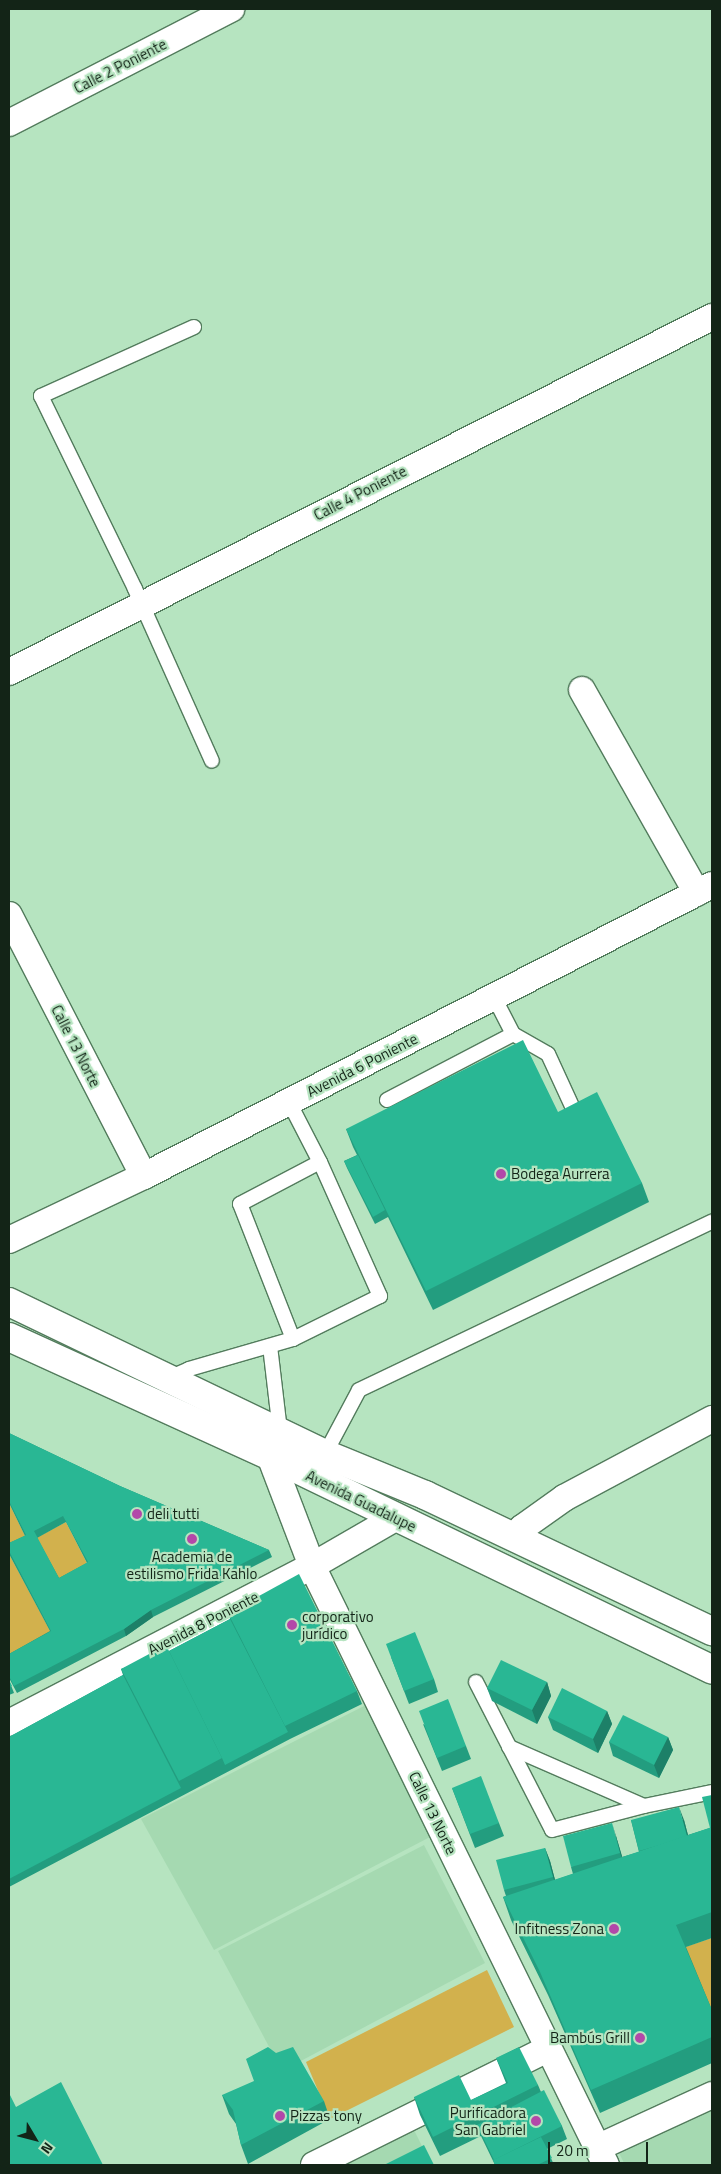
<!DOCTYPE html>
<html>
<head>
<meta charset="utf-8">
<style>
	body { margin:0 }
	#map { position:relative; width:721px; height:2174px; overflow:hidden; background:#b6e4c0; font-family:"Titillium Web",sans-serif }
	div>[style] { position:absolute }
	.built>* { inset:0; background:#a5d9b1 }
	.green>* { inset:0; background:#d2b14d }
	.roads { filter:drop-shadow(1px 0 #537c5d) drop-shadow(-1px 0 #537c5d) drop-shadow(0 1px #537c5d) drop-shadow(0 -1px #537c5d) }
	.lane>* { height:14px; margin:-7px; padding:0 7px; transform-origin:7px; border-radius:7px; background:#fff }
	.street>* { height:26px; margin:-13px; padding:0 13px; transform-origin:13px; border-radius:13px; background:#fff }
	.secondary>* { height:28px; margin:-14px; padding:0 14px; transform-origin:14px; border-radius:14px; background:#fff }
	.wall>* { inset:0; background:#239d7f }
	.shaded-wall>* { inset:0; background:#1d8068 }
	.building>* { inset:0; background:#29b794 }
	.dots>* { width:14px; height:14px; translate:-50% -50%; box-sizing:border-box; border:2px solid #b6e4c0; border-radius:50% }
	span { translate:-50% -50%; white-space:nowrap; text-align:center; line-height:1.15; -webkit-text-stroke:4.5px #b6e4c0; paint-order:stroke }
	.street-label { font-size:15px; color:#132417 }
	.poi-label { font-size:15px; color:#132417 }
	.left { translate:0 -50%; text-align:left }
	.right { translate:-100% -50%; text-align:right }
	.frame { position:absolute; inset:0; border:10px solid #132417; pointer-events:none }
	.north { position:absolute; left:10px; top:2114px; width:50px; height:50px; -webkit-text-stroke:4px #b6e4c0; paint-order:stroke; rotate:127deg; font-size:14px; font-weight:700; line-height:20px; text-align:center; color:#132417 }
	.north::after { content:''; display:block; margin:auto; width:18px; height:22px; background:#132417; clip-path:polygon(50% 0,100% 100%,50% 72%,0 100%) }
	.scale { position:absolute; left:548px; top:2142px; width:100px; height:22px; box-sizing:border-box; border:2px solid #132417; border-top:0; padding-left:6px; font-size:15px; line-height:18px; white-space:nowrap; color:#132417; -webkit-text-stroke:4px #b6e4c0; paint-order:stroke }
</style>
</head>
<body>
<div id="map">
	<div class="built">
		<div style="clip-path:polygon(366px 1705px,430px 1837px,214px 1950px,141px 1819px)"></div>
		<div style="clip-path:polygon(424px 1845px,485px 1963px,282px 2071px,218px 1951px)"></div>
		<div style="clip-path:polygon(712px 2106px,712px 2165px,625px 2165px,619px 2153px)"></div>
		<div style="clip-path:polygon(412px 2126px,431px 2164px,336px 2165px)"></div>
	</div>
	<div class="green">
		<div style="clip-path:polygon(9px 1503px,28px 1542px,9px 1552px)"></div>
		<div style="clip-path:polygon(66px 1522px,90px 1569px,62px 1585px,36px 1538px)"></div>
		<div style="clip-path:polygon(9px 1554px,54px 1638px,9px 1662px)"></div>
		<div style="clip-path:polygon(712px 1938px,712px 2013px,685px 1947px)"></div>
		<div style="clip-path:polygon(487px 1970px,514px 2027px,330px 2119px,306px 2062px)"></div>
	</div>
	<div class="roads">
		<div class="lane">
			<div style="left:194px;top:327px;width:168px;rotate:155.7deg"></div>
			<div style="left:41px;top:396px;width:215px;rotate:64deg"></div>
			<div style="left:135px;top:589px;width:188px;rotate:65.9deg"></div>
			<div style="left:513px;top:1034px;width:40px;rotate:29.7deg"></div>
			<div style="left:548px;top:1054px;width:67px;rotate:65.3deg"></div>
			<div style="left:387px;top:1100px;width:142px;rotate:-27.6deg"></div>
			<div style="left:513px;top:1034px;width:42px;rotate:-117.2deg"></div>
			<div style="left:289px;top:1102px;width:68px;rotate:62.7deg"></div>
			<div style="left:320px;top:1162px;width:147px;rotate:65.9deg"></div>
			<div style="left:380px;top:1296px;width:97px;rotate:153.7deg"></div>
			<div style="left:293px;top:1339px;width:145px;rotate:-111.4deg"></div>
			<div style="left:240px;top:1204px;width:90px;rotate:-27.7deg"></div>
			<div style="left:270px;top:1346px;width:86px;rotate:83.3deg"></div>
			<div style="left:169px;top:1378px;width:22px;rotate:-24deg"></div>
			<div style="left:189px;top:1369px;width:108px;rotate:-16.1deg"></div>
			<div style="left:325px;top:1454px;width:72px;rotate:-62deg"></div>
			<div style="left:359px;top:1390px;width:391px;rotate:-25.5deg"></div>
			<div style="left:476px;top:1682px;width:166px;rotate:62.8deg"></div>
			<div style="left:552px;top:1830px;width:95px;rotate:-14.6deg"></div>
			<div style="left:644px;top:1806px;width:69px;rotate:-11.6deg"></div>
			<div style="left:509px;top:1747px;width:147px;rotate:23.6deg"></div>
		</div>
		<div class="street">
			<div style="left:9px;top:123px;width:250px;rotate:-27.2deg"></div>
			<div style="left:9px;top:672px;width:788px;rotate:-26.79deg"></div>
			<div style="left:582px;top:690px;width:233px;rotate:60.5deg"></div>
			<div style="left:9px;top:915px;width:294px;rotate:62.7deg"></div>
			<div style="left:9px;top:1240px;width:149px;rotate:-25.4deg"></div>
			<div style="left:144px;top:1176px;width:638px;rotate:-27.13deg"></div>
			<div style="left:270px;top:1456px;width:118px;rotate:69.1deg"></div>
			<div style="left:312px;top:1566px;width:667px;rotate:63.86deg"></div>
			<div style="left:514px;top:1537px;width:12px;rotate:-48deg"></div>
			<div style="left:522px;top:1528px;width:52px;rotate:-35.5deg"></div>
			<div style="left:564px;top:1498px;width:168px;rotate:-28.1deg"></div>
			<div style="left:9px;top:1723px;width:341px;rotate:-27.4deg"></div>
			<div style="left:312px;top:1566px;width:96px;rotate:-30deg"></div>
			<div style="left:597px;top:2148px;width:127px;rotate:-24.7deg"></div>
			<div style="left:314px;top:2165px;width:261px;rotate:-26.4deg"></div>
		</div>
		<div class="secondary">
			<div style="left:9px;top:1302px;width:351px;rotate:25.7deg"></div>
			<div style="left:325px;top:1454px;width:108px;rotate:22.3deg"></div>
			<div style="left:425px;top:1495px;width:318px;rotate:25.4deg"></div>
			<div style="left:9px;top:1337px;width:287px;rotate:24.5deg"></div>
			<div style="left:270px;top:1456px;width:491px;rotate:25.8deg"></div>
		</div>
	</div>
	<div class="wall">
		<div style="clip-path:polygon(558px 1112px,642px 1183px,649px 1202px,433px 1310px,388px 1217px,375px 1224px,347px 1168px,344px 1161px,357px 1155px,353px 1147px,346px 1129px)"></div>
		<div style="clip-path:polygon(evenodd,9px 1433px,120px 1486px,269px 1550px,272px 1557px,153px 1617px,126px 1636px,17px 1693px,9px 1678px,9px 1654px,50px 1631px,9px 1554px,9px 1543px,25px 1536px,9px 1503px,9px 1433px,66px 1522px,87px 1563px,59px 1578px,37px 1538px,66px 1522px)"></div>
		<div style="clip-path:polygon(228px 1613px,357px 1691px,362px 1704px,290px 1739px,9px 1887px,9px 1737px,123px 1675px,121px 1669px,169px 1651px,230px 1619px)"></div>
		<div style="clip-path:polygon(391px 1657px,434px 1679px,438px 1692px,409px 1704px)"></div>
		<div style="clip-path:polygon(9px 1680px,14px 1693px,9px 1695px)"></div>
		<div style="clip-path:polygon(547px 1682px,551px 1696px,537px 1724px,492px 1701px,487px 1688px)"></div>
		<div style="clip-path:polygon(607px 1711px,612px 1724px,598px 1753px,553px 1730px,548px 1717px)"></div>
		<div style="clip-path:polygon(423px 1724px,466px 1746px,471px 1759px,442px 1771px)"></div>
		<div style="clip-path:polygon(668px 1737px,673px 1750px,659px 1778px,613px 1756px,609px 1742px)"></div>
		<div style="clip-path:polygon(452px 1788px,499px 1823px,504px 1836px,475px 1848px)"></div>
		<div style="clip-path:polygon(712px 1795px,712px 1938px,686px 1947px,712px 2010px,712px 2063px,600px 2113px,548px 1995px,511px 1920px,503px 1897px,506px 1896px,504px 1890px,545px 1848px,550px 1861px,555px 1880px,573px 1874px,571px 1867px,616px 1836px,622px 1857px,639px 1852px,631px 1820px,684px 1820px,688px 1835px,710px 1828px)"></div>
		<div style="clip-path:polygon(496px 2058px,538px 2085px,541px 2092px,562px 2126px,567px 2139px,547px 2149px,554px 2165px,495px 2165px,481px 2136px,440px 2156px,420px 2115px,414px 2097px,471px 2100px,506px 2083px)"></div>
		<div style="clip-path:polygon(222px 2095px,324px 2101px,330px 2119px,248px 2164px,241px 2145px,236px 2124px,229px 2114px)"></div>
	</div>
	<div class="shaded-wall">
		<div style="clip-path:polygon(151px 1610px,153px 1617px,126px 1636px,124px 1629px)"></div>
		<div style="clip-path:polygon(547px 1682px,551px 1696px,537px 1724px,532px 1710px)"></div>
		<div style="clip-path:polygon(607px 1711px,612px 1724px,598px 1753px,593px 1739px)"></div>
		<div style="clip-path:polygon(668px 1737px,673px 1750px,659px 1778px,654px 1765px)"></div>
		<div style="clip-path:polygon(679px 1807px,684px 1820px,692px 1851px,687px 1837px)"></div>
		<div style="clip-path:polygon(612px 1823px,616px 1836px,625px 1866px,620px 1853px)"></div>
		<div style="clip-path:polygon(545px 1848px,550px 1861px,558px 1891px,553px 1877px)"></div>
	</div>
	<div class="building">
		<div style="clip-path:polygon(523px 1040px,558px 1112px,597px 1092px,642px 1183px,426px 1291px,346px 1129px)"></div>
		<div style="clip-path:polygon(358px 1155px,385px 1210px,373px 1217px,344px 1161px)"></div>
		<div style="clip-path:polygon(evenodd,9px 1433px,120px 1486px,269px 1550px,151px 1610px,124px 1629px,14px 1686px,9px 1676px,9px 1654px,51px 1631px,9px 1551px,9px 1543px,26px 1535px,9px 1501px,9px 1433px,63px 1516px,88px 1562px,59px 1578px,34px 1531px,63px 1516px)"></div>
		<div style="clip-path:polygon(299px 1574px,357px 1691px,285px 1726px,228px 1613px)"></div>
		<div style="clip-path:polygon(230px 1619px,288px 1732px,225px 1765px,222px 1758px,169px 1651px)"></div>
		<div style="clip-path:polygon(415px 1632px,434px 1679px,404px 1691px,386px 1644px)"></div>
		<div style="clip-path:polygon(166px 1645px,222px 1758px,179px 1781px,121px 1669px)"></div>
		<div style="clip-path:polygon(501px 1660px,547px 1682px,532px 1710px,487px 1688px)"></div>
		<div style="clip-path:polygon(123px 1675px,181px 1788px,9px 1879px,9px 1737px)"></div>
		<div style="clip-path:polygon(9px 1680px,12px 1686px,9px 1687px)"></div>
		<div style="clip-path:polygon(562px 1688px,607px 1711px,593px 1739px,548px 1717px)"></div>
		<div style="clip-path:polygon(448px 1699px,466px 1746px,437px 1758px,419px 1711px)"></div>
		<div style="clip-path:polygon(623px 1715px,668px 1737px,654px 1765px,609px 1742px)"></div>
		<div style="clip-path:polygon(481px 1776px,499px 1823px,470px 1834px,452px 1788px)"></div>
		<div style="clip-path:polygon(712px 1795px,712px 1827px,710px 1828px,702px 1797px)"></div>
		<div style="clip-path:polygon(679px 1807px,687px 1836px,660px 1845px,639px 1851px,631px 1820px)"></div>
		<div style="clip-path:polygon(612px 1823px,620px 1853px,571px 1867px,563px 1836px)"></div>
		<div style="clip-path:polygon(712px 1827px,712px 1912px,676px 1925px,712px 2010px,712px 2037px,591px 2090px,540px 1972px,503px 1897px)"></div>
		<div style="clip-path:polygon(545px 1848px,553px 1877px,504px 1890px,496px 1860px)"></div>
		<div style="clip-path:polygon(268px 2047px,276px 2053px,293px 2047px,324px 2101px,241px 2145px,233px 2110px,222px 2095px,254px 2081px,246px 2059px)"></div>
		<div style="clip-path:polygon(519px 2047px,538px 2085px,433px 2137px,414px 2097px,459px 2075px,471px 2100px,508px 2083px,496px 2058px)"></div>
		<div style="clip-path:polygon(61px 2082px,103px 2165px,9px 2165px,9px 2093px,16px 2107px)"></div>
		<div style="clip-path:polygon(544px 2090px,562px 2126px,494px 2160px,477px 2125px)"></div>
		<div style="clip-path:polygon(541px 2137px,552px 2158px,537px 2165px,495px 2165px,493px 2160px)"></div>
		<div style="clip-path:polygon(424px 2145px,434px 2165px,384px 2165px)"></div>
	</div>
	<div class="dots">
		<div style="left:501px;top:1174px;background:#b348a9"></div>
		<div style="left:137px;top:1514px;background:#b348a9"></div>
		<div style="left:192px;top:1539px;background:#b348a9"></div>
		<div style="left:292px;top:1625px;background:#b348a9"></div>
		<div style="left:614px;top:1929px;background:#b348a9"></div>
		<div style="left:640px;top:2038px;background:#b348a9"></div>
		<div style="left:280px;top:2116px;background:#b348a9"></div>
		<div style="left:536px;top:2121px;background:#b348a9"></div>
	</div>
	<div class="street-label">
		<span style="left:120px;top:66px;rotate:-27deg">Calle 2 Poniente</span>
		<span style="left:360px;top:493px;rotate:-27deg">Calle 4 Poniente</span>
		<span style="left:76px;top:1046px;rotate:63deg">Calle 13 Norte</span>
		<span style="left:362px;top:1065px;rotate:-27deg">Avenida 6 Poniente</span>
		<span style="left:361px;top:1501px;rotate:26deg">Avenida Guadalupe</span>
		<span style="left:203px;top:1623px;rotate:-27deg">Avenida 8 Poniente</span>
		<span style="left:433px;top:1813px;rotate:64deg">Calle 13 Norte</span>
	</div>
	<div class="poi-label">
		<span class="left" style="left:511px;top:1174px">Bodega Aurrera</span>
		<span class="left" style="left:147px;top:1514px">deli tutti</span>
		<span style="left:192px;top:1565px">Academia de<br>estilismo Frida Kahlo</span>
		<span class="left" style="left:302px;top:1625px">corporativo<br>jurídico</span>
		<span class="right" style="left:604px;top:1929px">Infitness Zona</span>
		<span class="right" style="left:630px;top:2038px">Bambús Grill</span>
		<span class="right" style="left:526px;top:2121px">Purificadora<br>San Gabriel</span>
		<span class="left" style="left:290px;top:2116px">Pizzas tony</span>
	</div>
	<div class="frame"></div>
	<div class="north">N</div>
	<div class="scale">20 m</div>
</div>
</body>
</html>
